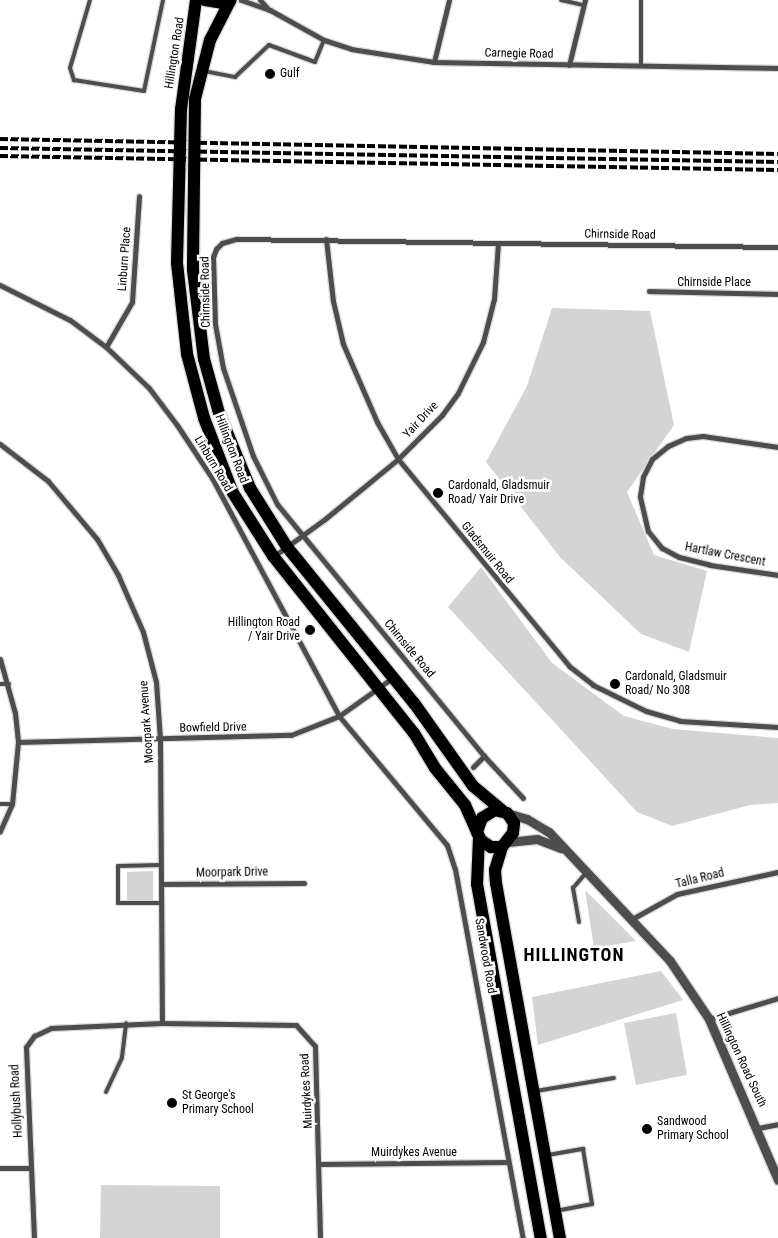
<!DOCTYPE html>
<html>
<head>
<meta charset="utf-8">
<style>
	body { margin:0 }
	#map { position:relative; width:778px; height:1238px; overflow:hidden; background:#fff; font-family:"Roboto Condensed",sans-serif }
	div>[style] { position:absolute }
	.green>* { inset:0; background:#d4d4d4 }
	.roads { filter:drop-shadow(1px 0 #dbdbdb) drop-shadow(-1px 0 #dbdbdb) drop-shadow(0 1px #dbdbdb) drop-shadow(0 -1px #dbdbdb) }
	.service>* { height:4px; margin:-2px; padding:0 2px; transform-origin:2px; border-radius:2px; background:#4d4d4d }
	.minor>* { height:5px; margin:-2.5px; padding:0 2.5px; transform-origin:2.5px; border-radius:2.5px; background:#4d4d4d }
	.tertiary>* { height:9px; margin:-4.5px; padding:0 4.5px; transform-origin:4.5px; border-radius:4.5px; background:#4d4d4d }
	.primary>* { height:12px; margin:-6px; padding:0 6px; transform-origin:6px; border-radius:6px; background:#000 }
	.rail>* { height:4px; margin-top:-2px; transform-origin:0; background:repeating-linear-gradient(90deg,#000 0 8px,transparent 0 10.5px) }
	.dots>* { width:14px; height:14px; translate:-50% -50%; box-sizing:border-box; border:2px solid #fff; border-radius:50% }
	span { translate:-50% -50%; white-space:nowrap; text-align:center; line-height:1.15; -webkit-text-stroke:5px #fff; paint-order:stroke }
	.street-label { font-size:12px; color:#000 }
	.poi-label { font-size:12px; color:#000 }
	.left { translate:0 -50%; text-align:left }
	.right { translate:-100% -50%; text-align:right }
	.district-label { font-size:18px; color:#000; font-weight:700; letter-spacing:1px }
</style>
</head>
<body>
<div id="map">
	<div class="green">
		<div style="clip-path:polygon(552px 308px,650px 311px,674px 425px,627px 492px,654px 555px,707px 571px,689px 652px,641px 634px,560px 557px,486px 462px,527px 386px)"></div>
		<div style="clip-path:polygon(481px 567px,552px 663px,624px 716px,673px 729px,778px 738px,778px 803px,750px 805px,672px 826px,637px 812px,448px 607px)"></div>
		<div style="clip-path:polygon(153px 871px,153px 900px,127px 900px,127px 872px)"></div>
		<div style="clip-path:polygon(585px 890px,636px 941px,594px 948px)"></div>
		<div style="clip-path:polygon(661px 971px,683px 1000px,538px 1045px,532px 997px)"></div>
		<div style="clip-path:polygon(676px 1013px,687px 1075px,636px 1085px,624px 1023px)"></div>
		<div style="clip-path:polygon(101px 1185px,220px 1186px,220px 1238px,100px 1238px)"></div>
	</div>
	<div class="roads">
		<div class="service">
			<div style="left:90px;top:0;width:71px;rotate:106.4deg"></div>
			<div style="left:70px;top:68px;width:13px;rotate:72deg"></div>
			<div style="left:74px;top:80px;width:71px;rotate:8.9deg"></div>
			<div style="left:144px;top:91px;width:93px;rotate:-78.2deg"></div>
			<div style="left:561px;top:0;width:23px;rotate:13deg"></div>
			<div style="left:641px;top:0;width:65px;rotate:90deg"></div>
			<div style="left:204px;top:71px;width:32px;rotate:11deg"></div>
			<div style="left:235px;top:77px;width:47px;rotate:-43.3deg"></div>
			<div style="left:269px;top:45px;width:49px;rotate:20.3deg"></div>
			<div style="left:315px;top:62px;width:24px;rotate:-68deg"></div>
			<div style="left:0;top:684px;width:9px"></div>
			<div style="left:0;top:804px;width:12px"></div>
			<div style="left:161px;top:865px;width:43px;rotate:178.7deg"></div>
			<div style="left:118px;top:866px;width:37px;rotate:90deg"></div>
			<div style="left:118px;top:903px;width:43px"></div>
			<div style="left:579px;top:922px;width:35px;rotate:-100deg"></div>
			<div style="left:573px;top:888px;width:20px;rotate:-49deg"></div>
			<div style="left:536px;top:1091px;width:79px;rotate:-9.5deg"></div>
			<div style="left:106px;top:1092px;width:38px;rotate:-65deg"></div>
			<div style="left:122px;top:1057px;width:34px;rotate:-83deg"></div>
			<div style="left:548px;top:1155px;width:36px;rotate:-10deg"></div>
			<div style="left:583px;top:1149px;width:56px;rotate:80.7deg"></div>
			<div style="left:592px;top:1204px;width:37px;rotate:169deg"></div>
		</div>
		<div class="minor">
			<div style="left:241px;top:0;width:31px;rotate:19deg"></div>
			<div style="left:270px;top:10px;width:62px;rotate:29.1deg"></div>
			<div style="left:324px;top:40px;width:28px;rotate:18deg"></div>
			<div style="left:351px;top:49px;width:84px;rotate:8.9deg"></div>
			<div style="left:434px;top:62px;width:344px;rotate:1deg"></div>
			<div style="left:260px;top:0;width:13px;rotate:48deg"></div>
			<div style="left:434px;top:62px;width:64px;rotate:-76.4deg"></div>
			<div style="left:569px;top:65px;width:67px;rotate:-76.2deg"></div>
			<div style="left:326px;top:239px;width:62px;rotate:83.6deg"></div>
			<div style="left:333px;top:301px;width:44px;rotate:76.9deg"></div>
			<div style="left:343px;top:344px;width:85px;rotate:66.4deg"></div>
			<div style="left:377px;top:422px;width:43px;rotate:60.4deg"></div>
			<div style="left:398px;top:459px;width:268px;rotate:50.4deg"></div>
			<div style="left:569px;top:666px;width:31px;rotate:38deg"></div>
			<div style="left:593px;top:685px;width:59px;rotate:26.1deg"></div>
			<div style="left:646px;top:711px;width:35px;rotate:16deg"></div>
			<div style="left:680px;top:721px;width:98px;rotate:3.5deg"></div>
			<div style="left:0;top:285px;width:78px;rotate:26.6deg"></div>
			<div style="left:70px;top:320px;width:45px;rotate:36.9deg"></div>
			<div style="left:106px;top:347px;width:59px;rotate:43.6deg"></div>
			<div style="left:149px;top:388px;width:46px;rotate:52.9deg"></div>
			<div style="left:177px;top:425px;width:64px;rotate:56.6deg"></div>
			<div style="left:212px;top:478px;width:270px;rotate:61.9deg"></div>
			<div style="left:339px;top:716px;width:168px;rotate:50.1deg"></div>
			<div style="left:447px;top:845px;width:25px;rotate:72deg"></div>
			<div style="left:455px;top:869px;width:375px;rotate:79.6deg"></div>
			<div style="left:649px;top:291px;width:129px;rotate:1.3deg"></div>
			<div style="left:106px;top:347px;width:52px;rotate:-60deg"></div>
			<div style="left:132px;top:302px;width:106px;rotate:-86.2deg"></div>
			<div style="left:0;top:444px;width:61px;rotate:37.6deg"></div>
			<div style="left:48px;top:481px;width:76px;rotate:49.8deg"></div>
			<div style="left:97px;top:539px;width:42px;rotate:59.7deg"></div>
			<div style="left:118px;top:575px;width:62px;rotate:66.3deg"></div>
			<div style="left:143px;top:632px;width:52px;rotate:75.4deg"></div>
			<div style="left:156px;top:682px;width:57px;rotate:86deg"></div>
			<div style="left:160px;top:739px;width:284px;rotate:89.6deg"></div>
			<div style="left:778px;top:447px;width:76px;rotate:-171.7deg"></div>
			<div style="left:703px;top:436px;width:17px;rotate:173deg"></div>
			<div style="left:686px;top:438px;width:20px;rotate:156deg"></div>
			<div style="left:668px;top:446px;width:21px;rotate:141deg"></div>
			<div style="left:652px;top:459px;width:20px;rotate:117deg"></div>
			<div style="left:643px;top:477px;width:20px;rotate:99deg"></div>
			<div style="left:640px;top:497px;width:35px;rotate:77deg"></div>
			<div style="left:648px;top:531px;width:22px;rotate:51deg"></div>
			<div style="left:662px;top:548px;width:19px;rotate:28deg"></div>
			<div style="left:679px;top:557px;width:32px;rotate:14deg"></div>
			<div style="left:710px;top:565px;width:69px;rotate:8.4deg"></div>
			<div style="left:274px;top:556px;width:63px;rotate:-36deg"></div>
			<div style="left:325px;top:519px;width:94px;rotate:-39.4deg"></div>
			<div style="left:398px;top:459px;width:62px;rotate:-45deg"></div>
			<div style="left:442px;top:415px;width:27px;rotate:-54deg"></div>
			<div style="left:458px;top:393px;width:57px;rotate:-63.9deg"></div>
			<div style="left:483px;top:342px;width:44px;rotate:-75.7deg"></div>
			<div style="left:494px;top:299px;width:56px;rotate:-85.9deg"></div>
			<div style="left:0;top:659px;width:56px;rotate:74.5deg"></div>
			<div style="left:15px;top:713px;width:29px;rotate:84deg"></div>
			<div style="left:18px;top:742px;width:62px;rotate:95.5deg"></div>
			<div style="left:12px;top:804px;width:30px;rotate:114deg"></div>
			<div style="left:18px;top:742px;width:273px;rotate:-1.5deg"></div>
			<div style="left:291px;top:735px;width:52px;rotate:-21.6deg"></div>
			<div style="left:339px;top:716px;width:65px;rotate:-35.6deg"></div>
			<div style="left:473px;top:767px;width:16px;rotate:-45deg"></div>
			<div style="left:523px;top:798px;width:57px;rotate:-132.9deg"></div>
			<div style="left:484px;top:756px;width:326px;rotate:-129.4deg"></div>
			<div style="left:277px;top:504px;width:54px;rotate:-116.6deg"></div>
			<div style="left:253px;top:456px;width:93px;rotate:-108.8deg"></div>
			<div style="left:223px;top:368px;width:45px;rotate:-100.3deg"></div>
			<div style="left:215px;top:324px;width:67px;rotate:-91.7deg"></div>
			<div style="left:213px;top:257px;width:9px;rotate:-69deg"></div>
			<div style="left:216px;top:249px;width:8px;rotate:-45deg"></div>
			<div style="left:222px;top:243px;width:15px;rotate:-16deg"></div>
			<div style="left:236px;top:239px;width:542px;rotate:0.85deg"></div>
			<div style="left:161px;top:884px;width:143px;rotate:-0.4deg"></div>
			<div style="left:632px;top:919px;width:51px;rotate:-29.1deg"></div>
			<div style="left:677px;top:894px;width:103px;rotate:-12.3deg"></div>
			<div style="left:709px;top:1019px;width:72px;rotate:-16.9deg"></div>
			<div style="left:758px;top:1128px;width:20px;rotate:-11deg"></div>
			<div style="left:320px;top:1164px;width:188px;rotate:-0.6deg"></div>
			<div style="left:0;top:1168px;width:31px"></div>
			<div style="left:34px;top:1238px;width:191px;rotate:-92.4deg"></div>
			<div style="left:26px;top:1047px;width:14px;rotate:-54deg"></div>
			<div style="left:34px;top:1036px;width:19px;rotate:-25deg"></div>
			<div style="left:51px;top:1028px;width:111px;rotate:-2.6deg"></div>
			<div style="left:162px;top:1023px;width:134px;rotate:0.9deg"></div>
			<div style="left:296px;top:1025px;width:28px;rotate:48deg"></div>
			<div style="left:315px;top:1046px;width:192px;rotate:88.5deg"></div>
		</div>
		<div class="tertiary">
			<div style="left:507px;top:813px;width:21px;rotate:17deg"></div>
			<div style="left:527px;top:819px;width:26px;rotate:31deg"></div>
			<div style="left:549px;top:832px;width:177px;rotate:46.8deg"></div>
			<div style="left:670px;top:961px;width:70px;rotate:56.1deg"></div>
			<div style="left:709px;top:1019px;width:175px;rotate:66.8deg"></div>
			<div style="left:508px;top:842px;width:29px;rotate:-6deg"></div>
			<div style="left:537px;top:839px;width:26px;rotate:21deg"></div>
		</div>
		<div class="primary">
			<div style="left:196px;top:0;width:110px;rotate:97.8deg"></div>
			<div style="left:181px;top:109px;width:154px;rotate:91.5deg"></div>
			<div style="left:177px;top:263px;width:92px;rotate:83.7deg"></div>
			<div style="left:187px;top:354px;width:66px;rotate:75.1deg"></div>
			<div style="left:204px;top:418px;width:80px;rotate:68.9deg"></div>
			<div style="left:233px;top:493px;width:75px;rotate:57.6deg"></div>
			<div style="left:273px;top:556px;width:226px;rotate:51.5deg"></div>
			<div style="left:414px;top:733px;width:41px;rotate:59deg"></div>
			<div style="left:435px;top:768px;width:48px;rotate:51deg"></div>
			<div style="left:465px;top:805px;width:35px;rotate:66deg"></div>
			<div style="left:479px;top:837px;width:5px;rotate:53deg"></div>
			<div style="left:482px;top:841px;width:11px;rotate:34deg"></div>
			<div style="left:491px;top:847px;width:11px"></div>
			<div style="left:502px;top:847px;width:18px;rotate:-52deg"></div>
			<div style="left:513px;top:833px;width:10px;rotate:-84deg"></div>
			<div style="left:514px;top:823px;width:12px;rotate:-125deg"></div>
			<div style="left:507px;top:813px;width:12px;rotate:-166deg"></div>
			<div style="left:495px;top:810px;width:15px;rotate:148deg"></div>
			<div style="left:482px;top:818px;width:15px;rotate:110deg"></div>
			<div style="left:205px;top:0;width:17px;rotate:10deg"></div>
			<div style="left:222px;top:3px;width:9px;rotate:-18deg"></div>
			<div style="left:230px;top:1px;width:44px;rotate:117.1deg"></div>
			<div style="left:210px;top:40px;width:61px;rotate:104.3deg"></div>
			<div style="left:195px;top:99px;width:171px;rotate:90.7deg"></div>
			<div style="left:193px;top:270px;width:90px;rotate:83deg"></div>
			<div style="left:204px;top:359px;width:56px;rotate:74.5deg"></div>
			<div style="left:219px;top:413px;width:81px;rotate:67.5deg"></div>
			<div style="left:250px;top:488px;width:70px;rotate:57.9deg"></div>
			<div style="left:287px;top:547px;width:201px;rotate:50.9deg"></div>
			<div style="left:414px;top:703px;width:102px;rotate:54.6deg"></div>
			<div style="left:473px;top:786px;width:38px;rotate:40deg"></div>
			<div style="left:479px;top:837px;width:47px;rotate:92.4deg"></div>
			<div style="left:477px;top:884px;width:360px;rotate:79.8deg"></div>
			<div style="left:502px;top:847px;width:24px;rotate:107deg"></div>
			<div style="left:495px;top:870px;width:13px;rotate:86deg"></div>
			<div style="left:496px;top:883px;width:361px;rotate:79.8deg"></div>
		</div>
	</div>
	<div class="rail">
		<div style="left:0;top:139px;width:778px;rotate:1.1deg"></div>
		<div style="left:0;top:148px;width:778px;rotate:1.03deg"></div>
		<div style="left:0;top:156px;width:778px;rotate:1.03deg"></div>
	</div>
	<div class="dots">
		<div style="left:270px;top:74px;background:#000"></div>
		<div style="left:438px;top:493px;background:#000"></div>
		<div style="left:310px;top:630px;background:#000"></div>
		<div style="left:615px;top:684px;background:#000"></div>
		<div style="left:172px;top:1103px;background:#000"></div>
		<div style="left:647px;top:1129px;background:#000"></div>
	</div>
	<div class="street-label">
		<span style="left:175px;top:53px;rotate:-81deg">Hillington Road</span>
		<span style="left:519px;top:54px;rotate:1deg">Carnegie Road</span>
		<span style="left:620px;top:235px;rotate:1deg">Chirnside Road</span>
		<span style="left:125px;top:259px;rotate:-86deg">Linburn Place</span>
		<span style="left:714px;top:283px">Chirnside Place</span>
		<span style="left:206px;top:292px;rotate:-91deg">Chirnside Road</span>
		<span style="left:421px;top:420px;rotate:-47deg">Yair Drive</span>
		<span style="left:231px;top:449px;rotate:69deg">Hillington Road</span>
		<span style="left:213px;top:464px;rotate:59deg">Linburn Road</span>
		<span style="left:487px;top:553px;rotate:51deg">Gladsmuir Road</span>
		<span style="left:725px;top:555px;rotate:11deg">Hartlaw Crescent</span>
		<span style="left:409px;top:649px;rotate:50deg">Chirnside Road</span>
		<span style="left:147px;top:722px;rotate:-94deg">Moorpark Avenue</span>
		<span style="left:213px;top:728px;rotate:-1deg">Bowfield Drive</span>
		<span style="left:232px;top:873px;rotate:-1deg">Moorpark Drive</span>
		<span style="left:700px;top:879px;rotate:-14deg">Talla Road</span>
		<span style="left:485px;top:956px;rotate:80deg">Sandwood Road</span>
		<span style="left:741px;top:1060px;rotate:65deg">Hillington Road South</span>
		<span style="left:307px;top:1091px;rotate:-93deg">Muirdykes Road</span>
		<span style="left:17px;top:1101px;rotate:-93deg">Hollybush Road</span>
		<span style="left:414px;top:1153px">Muirdykes Avenue</span>
	</div>
	<div class="poi-label">
		<span class="left" style="left:280px;top:74px">Gulf</span>
		<span class="left" style="left:448px;top:493px">Cardonald, Gladsmuir<br>Road/ Yair Drive</span>
		<span class="right" style="left:300px;top:630px">Hillington Road<br>/ Yair Drive</span>
		<span class="left" style="left:625px;top:684px">Cardonald, Gladsmuir<br>Road/ No 308</span>
		<span class="left" style="left:182px;top:1103px">St George's<br>Primary School</span>
		<span class="left" style="left:657px;top:1129px">Sandwood<br>Primary School</span>
	</div>
	<div class="district-label">
		<span style="left:574px;top:955px">HILLINGTON</span>
	</div>
</div>
</body>
</html>
